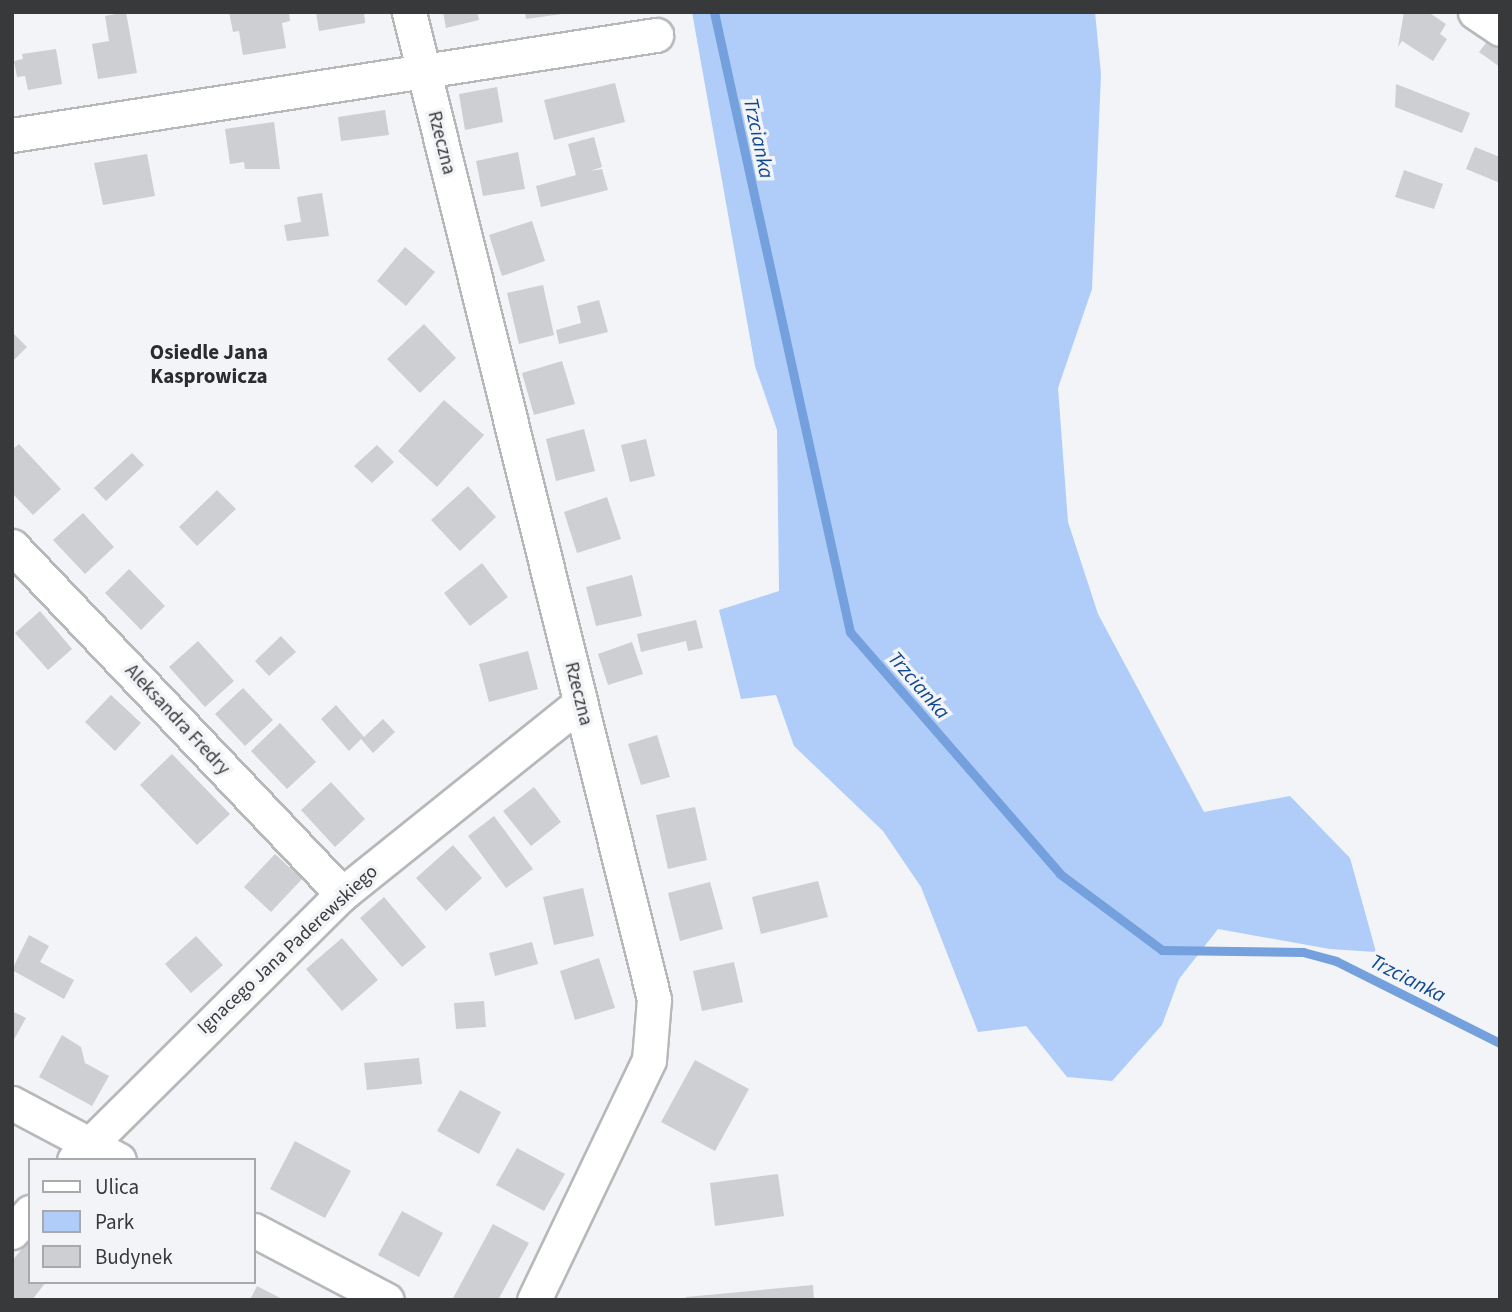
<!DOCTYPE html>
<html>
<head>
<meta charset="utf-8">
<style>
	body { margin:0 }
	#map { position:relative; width:1512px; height:1312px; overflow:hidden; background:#f2f4f7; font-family:"Source Sans 3",sans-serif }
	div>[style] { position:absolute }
	.green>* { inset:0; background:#afcdf8 }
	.stream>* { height:9px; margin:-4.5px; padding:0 4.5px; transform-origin:4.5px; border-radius:4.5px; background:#74a0dd }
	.building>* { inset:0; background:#cdcfd2 }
	.roads { filter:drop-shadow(2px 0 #b6b8ba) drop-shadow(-2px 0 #b6b8ba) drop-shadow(0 2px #b6b8ba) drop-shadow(0 -2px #b6b8ba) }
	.minor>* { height:33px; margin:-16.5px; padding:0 16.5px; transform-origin:16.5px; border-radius:16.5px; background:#fff }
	span { translate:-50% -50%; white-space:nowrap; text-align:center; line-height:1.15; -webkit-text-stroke:7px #f2f4f7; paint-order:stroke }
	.street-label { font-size:19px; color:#38393a }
	.water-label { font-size:21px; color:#0f4890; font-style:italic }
	.neighbourhood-label { font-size:21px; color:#2a2c2e; font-weight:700 }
	.frame { position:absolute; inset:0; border:14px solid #38393a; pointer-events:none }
	.legend { position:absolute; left:28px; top:1158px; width:228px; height:126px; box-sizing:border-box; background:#f2f4f7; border:2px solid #a8a9ab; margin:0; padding:9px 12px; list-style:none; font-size:21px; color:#38393a }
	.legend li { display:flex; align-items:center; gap:14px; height:35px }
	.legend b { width:35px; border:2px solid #a8a9ab }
</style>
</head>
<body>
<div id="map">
	<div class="green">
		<div style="clip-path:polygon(692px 12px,1095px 12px,1101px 74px,1092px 289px,1058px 388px,1068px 522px,1098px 614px,1204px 812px,1290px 796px,1350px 858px,1376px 952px,1330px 949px,1218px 929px,1179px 979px,1162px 1025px,1112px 1081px,1067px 1077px,1026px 1026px,978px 1032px,921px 887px,883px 831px,794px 746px,776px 695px,741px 699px,719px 610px,779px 591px,777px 430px,755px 366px)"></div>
	</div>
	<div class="stream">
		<div style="left:714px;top:12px;width:635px;rotate:77.63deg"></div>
		<div style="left:850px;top:632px;width:320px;rotate:49deg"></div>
		<div style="left:1060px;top:874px;width:127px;rotate:36.7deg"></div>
		<div style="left:1162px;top:950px;width:141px;rotate:0.8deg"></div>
		<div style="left:1303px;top:952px;width:34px;rotate:15deg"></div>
		<div style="left:1336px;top:961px;width:183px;rotate:26.6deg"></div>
	</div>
	<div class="building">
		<div style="clip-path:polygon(126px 12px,137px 73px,98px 79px,92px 44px,109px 41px,105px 16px)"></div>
		<div style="clip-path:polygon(229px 12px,289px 12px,290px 21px,282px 23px,286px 48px,243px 55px,239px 31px,233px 32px)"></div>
		<div style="clip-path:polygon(316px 12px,364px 12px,365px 23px,319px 31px)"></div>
		<div style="clip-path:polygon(443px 12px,477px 12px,479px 20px,446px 28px)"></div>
		<div style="clip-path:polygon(525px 12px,562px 12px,562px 14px,526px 19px)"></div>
		<div style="clip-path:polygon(1404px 12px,1428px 12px,1446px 24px,1440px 34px,1447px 39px,1433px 61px,1402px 41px,1398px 47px)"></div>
		<div style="clip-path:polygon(1489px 39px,1500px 47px,1500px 67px,1479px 52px)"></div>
		<div style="clip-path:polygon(56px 49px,62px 84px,28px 90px,25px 76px,17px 77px,14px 61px,23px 59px,22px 54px)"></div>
		<div style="clip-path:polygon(615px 83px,625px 122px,554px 140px,544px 100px)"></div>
		<div style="clip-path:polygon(1396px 84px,1470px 113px,1462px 133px,1395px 107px)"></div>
		<div style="clip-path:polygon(497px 87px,503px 122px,465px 130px,459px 94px)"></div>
		<div style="clip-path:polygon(385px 110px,389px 135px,341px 141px,338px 117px)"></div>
		<div style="clip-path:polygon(274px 122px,280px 169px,245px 169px,244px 162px,230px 164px,225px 129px)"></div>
		<div style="clip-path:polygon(594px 137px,602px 167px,590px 171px,602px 169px,608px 190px,541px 207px,536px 186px,576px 175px,568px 144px)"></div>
		<div style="clip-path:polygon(1475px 147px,1500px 157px,1500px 183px,1466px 169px)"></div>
		<div style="clip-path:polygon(518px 152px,525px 189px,483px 196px,476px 161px)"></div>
		<div style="clip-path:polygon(147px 154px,155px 196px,103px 205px,94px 163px)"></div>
		<div style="clip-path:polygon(1404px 170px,1443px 184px,1434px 209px,1395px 197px)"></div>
		<div style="clip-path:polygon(322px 193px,329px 236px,287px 241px,284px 225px,301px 222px,297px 197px)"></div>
		<div style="clip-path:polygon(532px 221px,545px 261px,502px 276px,489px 235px)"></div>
		<div style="clip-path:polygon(405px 247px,435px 272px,406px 306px,377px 281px)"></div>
		<div style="clip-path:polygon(543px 285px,554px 335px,519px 344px,507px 293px)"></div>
		<div style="clip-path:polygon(599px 300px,608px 332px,559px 344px,556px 330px,581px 323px,577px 306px)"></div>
		<div style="clip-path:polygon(424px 324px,456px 358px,420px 393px,387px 359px)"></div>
		<div style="clip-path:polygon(12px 332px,27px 347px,12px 362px)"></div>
		<div style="clip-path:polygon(562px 361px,575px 404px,534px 415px,522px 373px)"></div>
		<div style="clip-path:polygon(444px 400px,484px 435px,437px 487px,398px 451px)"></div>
		<div style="clip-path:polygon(584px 429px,595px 471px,556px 481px,546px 439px)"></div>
		<div style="clip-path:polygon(646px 439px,655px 476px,630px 482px,621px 445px)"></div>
		<div style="clip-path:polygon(19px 444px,61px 489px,33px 515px,12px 493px,12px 450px)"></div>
		<div style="clip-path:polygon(377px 445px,394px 462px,372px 483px,354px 466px)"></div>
		<div style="clip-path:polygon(132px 453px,144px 465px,106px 501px,94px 488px)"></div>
		<div style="clip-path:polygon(468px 486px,496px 517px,460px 551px,431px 520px)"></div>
		<div style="clip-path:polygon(217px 490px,236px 509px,197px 546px,179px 527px)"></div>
		<div style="clip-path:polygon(607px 497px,621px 539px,577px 553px,564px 512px)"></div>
		<div style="clip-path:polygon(83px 513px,114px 547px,85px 574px,53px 540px)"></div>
		<div style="clip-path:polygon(482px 563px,508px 597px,470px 626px,444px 593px)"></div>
		<div style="clip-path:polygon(129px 569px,165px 606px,141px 630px,105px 593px)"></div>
		<div style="clip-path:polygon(632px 575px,642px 616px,596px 626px,586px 587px)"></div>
		<div style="clip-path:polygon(40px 611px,72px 649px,48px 670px,15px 633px)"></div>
		<div style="clip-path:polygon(696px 620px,703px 648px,688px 651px,686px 641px,641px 652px,637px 634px)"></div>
		<div style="clip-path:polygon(281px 636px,296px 652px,269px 676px,255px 661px)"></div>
		<div style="clip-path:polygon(198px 641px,234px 681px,205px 707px,169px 667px)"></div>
		<div style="clip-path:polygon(632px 642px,643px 674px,608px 685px,598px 654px)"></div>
		<div style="clip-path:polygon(528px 651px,538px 689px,489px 702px,479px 664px)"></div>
		<div style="clip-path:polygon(243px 688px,273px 720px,245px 746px,215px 714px)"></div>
		<div style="clip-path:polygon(111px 695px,141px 723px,115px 751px,85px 722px)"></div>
		<div style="clip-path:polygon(336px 705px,364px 737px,383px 719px,395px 732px,373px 753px,361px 739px,349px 751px,321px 719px)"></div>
		<div style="clip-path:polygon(280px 723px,316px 762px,287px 789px,251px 751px)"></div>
		<div style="clip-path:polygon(657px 735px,670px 777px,641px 785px,628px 744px)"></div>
		<div style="clip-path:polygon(172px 754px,230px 814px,197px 845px,140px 785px)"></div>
		<div style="clip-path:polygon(331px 782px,365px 819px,335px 847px,301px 810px)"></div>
		<div style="clip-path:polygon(534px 787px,561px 822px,531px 846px,503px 811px)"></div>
		<div style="clip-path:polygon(695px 807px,707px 860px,668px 869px,656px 815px)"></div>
		<div style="clip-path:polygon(494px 816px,533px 869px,506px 888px,468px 836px)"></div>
		<div style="clip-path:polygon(453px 845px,482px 878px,446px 911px,416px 878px)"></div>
		<div style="clip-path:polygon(275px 854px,302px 879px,271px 912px,244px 887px)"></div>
		<div style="clip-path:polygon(818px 881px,828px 917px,761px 934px,752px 897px)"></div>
		<div style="clip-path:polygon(710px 882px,723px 929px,680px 941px,668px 893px)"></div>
		<div style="clip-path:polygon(583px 888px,594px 936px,554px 945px,543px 897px)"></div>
		<div style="clip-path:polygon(384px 897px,426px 947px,402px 967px,360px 918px)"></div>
		<div style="clip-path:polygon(29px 935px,49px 946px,40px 962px,74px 980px,64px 999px,12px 970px)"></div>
		<div style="clip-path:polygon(196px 936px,223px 965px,191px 993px,165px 964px)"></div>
		<div style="clip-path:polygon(342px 938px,378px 980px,342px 1011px,306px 969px)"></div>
		<div style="clip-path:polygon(532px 942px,538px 964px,495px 976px,489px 953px)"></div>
		<div style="clip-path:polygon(599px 958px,615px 1008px,575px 1020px,560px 971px)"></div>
		<div style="clip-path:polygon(734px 962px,743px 1002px,702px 1011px,693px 971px)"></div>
		<div style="clip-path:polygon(484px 1001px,486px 1027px,456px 1029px,454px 1003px)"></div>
		<div style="clip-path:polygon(12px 1011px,26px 1018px,12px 1043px)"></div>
		<div style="clip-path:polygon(62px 1035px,81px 1047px,85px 1063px,109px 1076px,92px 1106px,39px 1077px)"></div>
		<div style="clip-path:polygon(419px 1058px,422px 1084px,367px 1090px,364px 1063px)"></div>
		<div style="clip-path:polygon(695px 1060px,749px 1089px,715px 1151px,661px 1122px)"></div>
		<div style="clip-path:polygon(460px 1090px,501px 1112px,479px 1154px,437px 1131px)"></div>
		<div style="clip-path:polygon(295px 1141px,351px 1171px,325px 1218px,270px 1189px)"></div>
		<div style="clip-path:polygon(517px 1148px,565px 1174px,544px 1211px,496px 1185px)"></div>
		<div style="clip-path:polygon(778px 1174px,784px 1216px,715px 1226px,710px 1183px)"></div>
		<div style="clip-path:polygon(402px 1211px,443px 1233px,419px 1277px,378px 1255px)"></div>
		<div style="clip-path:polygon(493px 1224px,529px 1243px,498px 1300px,452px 1300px)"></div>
		<div style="clip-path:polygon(30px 1239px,30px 1282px,46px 1282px,32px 1300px,12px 1300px,12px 1261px)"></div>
		<div style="clip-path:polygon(813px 1285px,814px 1300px,686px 1300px,686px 1297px)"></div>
		<div style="clip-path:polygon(257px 1286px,284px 1300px,250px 1300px)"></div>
	</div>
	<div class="roads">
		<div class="minor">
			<div style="left:409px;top:12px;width:1017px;rotate:76.06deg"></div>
			<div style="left:654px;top:999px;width:61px;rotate:94.7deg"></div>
			<div style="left:649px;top:1060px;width:266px;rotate:115.6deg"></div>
			<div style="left:1475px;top:12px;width:30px;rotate:34deg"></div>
			<div style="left:12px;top:135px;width:652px;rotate:-8.83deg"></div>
			<div style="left:12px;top:546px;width:480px;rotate:46.5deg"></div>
			<div style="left:12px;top:1103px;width:121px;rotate:28deg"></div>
			<div style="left:74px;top:1160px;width:378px;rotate:-44.8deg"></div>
			<div style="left:342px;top:894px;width:305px;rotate:-38.7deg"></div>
			<div style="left:254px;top:1230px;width:150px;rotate:27.8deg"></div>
			<div style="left:12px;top:1232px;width:27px;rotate:-48deg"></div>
		</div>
	</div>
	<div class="street-label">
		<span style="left:441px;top:143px;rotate:76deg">Rzeczna</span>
		<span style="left:578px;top:694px;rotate:76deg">Rzeczna</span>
		<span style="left:177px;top:720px;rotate:47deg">Aleksandra Fredry</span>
		<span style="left:288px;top:950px;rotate:-43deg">Ignacego Jana Paderewskiego</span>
	</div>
	<div class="water-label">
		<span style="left:759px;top:138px;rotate:78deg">Trzcianka</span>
		<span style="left:919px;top:685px;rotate:49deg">Trzcianka</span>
		<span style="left:1408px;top:978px;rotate:27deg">Trzcianka</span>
	</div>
	<div class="neighbourhood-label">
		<span style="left:209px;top:364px">Osiedle Jana<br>Kasprowicza</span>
	</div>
	<div class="frame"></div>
	<ul class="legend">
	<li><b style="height:9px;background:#fff"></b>Ulica</li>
	<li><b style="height:19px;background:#afcdf8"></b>Park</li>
	<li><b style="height:19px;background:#cdcfd2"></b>Budynek</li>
	</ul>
</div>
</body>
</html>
